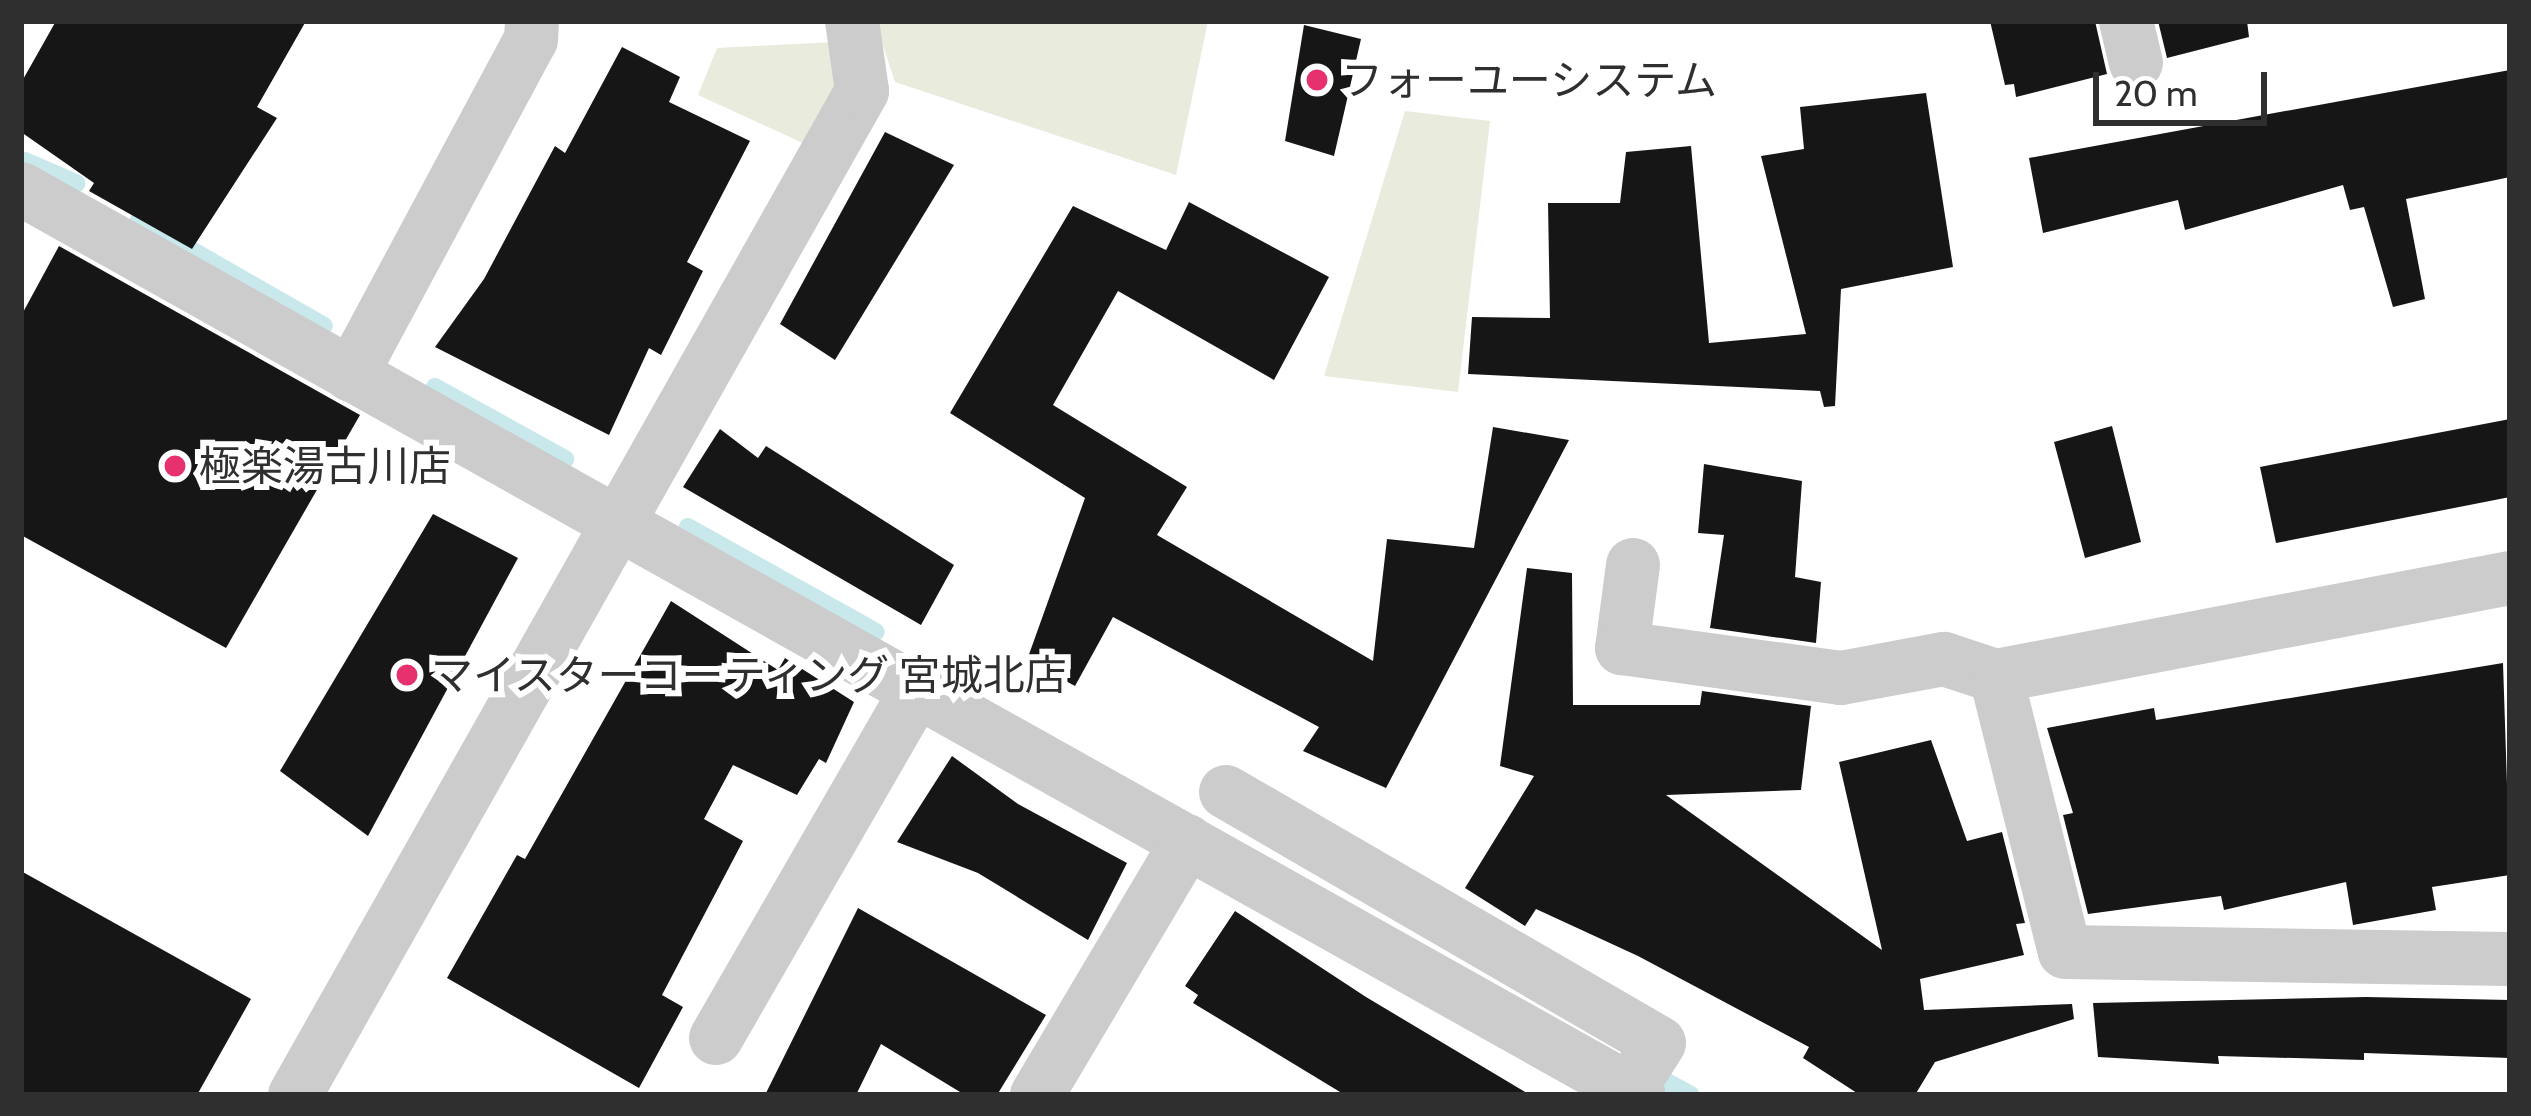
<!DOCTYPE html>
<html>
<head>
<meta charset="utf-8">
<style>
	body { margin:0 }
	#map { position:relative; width:2531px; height:1116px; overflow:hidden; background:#fff; font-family:Cabin,"Noto Sans JP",sans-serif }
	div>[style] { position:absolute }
	.green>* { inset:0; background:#e9ecdc }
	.stream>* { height:18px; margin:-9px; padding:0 9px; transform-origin:9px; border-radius:9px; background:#c8e8ec }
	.building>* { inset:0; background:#161616 }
	.street>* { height:54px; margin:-27px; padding:0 27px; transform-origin:27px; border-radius:27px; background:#ccc }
	.dots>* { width:33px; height:33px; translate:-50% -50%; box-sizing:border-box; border:6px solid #fff; border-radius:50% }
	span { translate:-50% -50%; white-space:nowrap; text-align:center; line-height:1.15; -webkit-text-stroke:12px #fff; paint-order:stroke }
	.poi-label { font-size:42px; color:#2f2f2f }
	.left { translate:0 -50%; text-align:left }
	.frame { position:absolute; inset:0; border:24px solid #2f2f2f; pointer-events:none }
	.scale { position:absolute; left:2093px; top:72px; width:174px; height:54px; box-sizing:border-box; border:6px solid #2f2f2f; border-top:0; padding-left:15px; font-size:36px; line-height:42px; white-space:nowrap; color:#2f2f2f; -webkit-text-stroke:9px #fff; paint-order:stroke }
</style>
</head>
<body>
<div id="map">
	<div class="green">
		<div style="clip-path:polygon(875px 21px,1208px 21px,1176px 175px,895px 82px)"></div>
		<div style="clip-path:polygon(834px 42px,842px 80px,805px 144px,698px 95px,717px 48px)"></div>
		<div style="clip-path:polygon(1405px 111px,1490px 121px,1458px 392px,1324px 376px)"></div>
	</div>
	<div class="stream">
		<div style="left:25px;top:161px;width:56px;rotate:23.3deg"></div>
		<div style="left:139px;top:220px;width:213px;rotate:29.8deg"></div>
		<div style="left:435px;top:387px;width:149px;rotate:29deg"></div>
		<div style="left:688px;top:527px;width:215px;rotate:29.2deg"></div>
		<div style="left:1660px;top:1078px;width:35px;rotate:29deg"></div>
	</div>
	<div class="building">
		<div style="clip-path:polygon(56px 21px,306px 21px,257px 107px,277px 118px,192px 249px,89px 191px,94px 183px,21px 132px,21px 83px)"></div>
		<div style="clip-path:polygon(1990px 21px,2095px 21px,2107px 74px,2016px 97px,2014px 84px,2005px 85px)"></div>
		<div style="clip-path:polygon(2158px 21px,2247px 21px,2249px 37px,2167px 58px)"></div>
		<div style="clip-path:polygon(1304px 25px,1361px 39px,1334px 156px,1285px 141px)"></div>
		<div style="clip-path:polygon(622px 47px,680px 77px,669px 102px,750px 141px,687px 262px,703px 271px,661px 355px,649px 348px,609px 435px,435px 347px,484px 279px,555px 146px,565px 153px)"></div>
		<div style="clip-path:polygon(2510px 70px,2510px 177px,2406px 199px,2425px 299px,2393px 307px,2364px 207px,2350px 210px,2343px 185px,2185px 230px,2178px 200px,2043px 233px,2029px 158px)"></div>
		<div style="clip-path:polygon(1926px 93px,1953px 267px,1841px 289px,1835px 406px,1824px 407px,1820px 391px,1468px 374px,1472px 317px,1550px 318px,1548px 203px,1620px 203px,1626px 152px,1691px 146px,1709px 343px,1806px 334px,1761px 156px,1804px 149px,1800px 107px)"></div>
		<div style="clip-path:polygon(885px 132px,954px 165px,835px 360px,780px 324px)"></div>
		<div style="clip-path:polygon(1189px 202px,1329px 277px,1274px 380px,1118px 291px,1053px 405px,1187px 487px,1157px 535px,1373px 661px,1387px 539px,1474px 548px,1493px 427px,1569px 440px,1386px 788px,1303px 751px,1319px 727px,1113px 617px,1075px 686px,1027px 660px,1085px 498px,950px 413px,1073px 206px,1166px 250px)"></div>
		<div style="clip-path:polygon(59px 246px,360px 415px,226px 648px,21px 535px,21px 316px)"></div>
		<div style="clip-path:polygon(2510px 419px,2510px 497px,2276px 543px,2260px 467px)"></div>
		<div style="clip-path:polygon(2112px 426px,2141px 542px,2085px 558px,2054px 442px)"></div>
		<div style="clip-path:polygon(720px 429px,758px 458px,766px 446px,954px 565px,921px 625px,683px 487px)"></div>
		<div style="clip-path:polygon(1704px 464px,1802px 481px,1795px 577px,1821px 582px,1816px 643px,1710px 628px,1724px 535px,1698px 533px)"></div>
		<div style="clip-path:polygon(433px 514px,518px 558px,368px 836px,280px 771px)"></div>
		<div style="clip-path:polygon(1527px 568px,1572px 573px,1573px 705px,1700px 705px,1702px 691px,1811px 706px,1801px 790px,1666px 795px,1882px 950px,1839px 762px,1931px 740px,1967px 841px,2002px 832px,2025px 923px,2016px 924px,2024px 955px,1920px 979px,1924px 1010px,2072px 1004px,2074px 1019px,1935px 1062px,1915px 1095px,1860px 1095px,1803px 1058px,1809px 1047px,1638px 956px,1536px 909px,1525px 926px,1465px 888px,1534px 776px,1500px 766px)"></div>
		<div style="clip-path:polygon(671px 601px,778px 670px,785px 658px,854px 702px,826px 763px,819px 759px,797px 795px,733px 765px,704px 819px,743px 841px,662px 995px,683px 1007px,639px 1088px,447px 978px,517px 855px,525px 859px)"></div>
		<div style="clip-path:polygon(2503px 663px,2510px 875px,2432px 887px,2436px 910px,2353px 925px,2346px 882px,2224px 910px,2221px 896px,2088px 914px,2063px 815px,2073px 813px,2047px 728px,2154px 708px,2156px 720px)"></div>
		<div style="clip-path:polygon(952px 756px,1018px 804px,1127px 863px,1088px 940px,978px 873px,897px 842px)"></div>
		<div style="clip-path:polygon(21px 871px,251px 999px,197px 1095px,21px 1095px)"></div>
		<div style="clip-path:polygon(858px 908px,1046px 1015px,997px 1095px,965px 1095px,881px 1044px,856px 1095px,765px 1095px)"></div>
		<div style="clip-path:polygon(1235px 911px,1366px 997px,1530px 1095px,1345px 1095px,1193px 1003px,1198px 995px,1185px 986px)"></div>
		<div style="clip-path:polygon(2366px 997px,2510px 1000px,2510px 1058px,2364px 1053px,2364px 1060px,2218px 1056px,2219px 1064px,2098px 1057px,2093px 1003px)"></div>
	</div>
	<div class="street">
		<div style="left:2126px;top:21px;width:43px;rotate:76.6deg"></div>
		<div style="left:21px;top:189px;width:1854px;rotate:29.25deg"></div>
		<div style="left:351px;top:375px;width:380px;rotate:-61.8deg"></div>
		<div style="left:531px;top:40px;width:19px;rotate:-87deg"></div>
		<div style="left:1633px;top:565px;width:84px;rotate:97.5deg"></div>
		<div style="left:1622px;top:648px;width:221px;rotate:7.8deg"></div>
		<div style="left:1841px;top:678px;width:105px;rotate:-10.5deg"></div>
		<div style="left:1944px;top:659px;width:55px;rotate:18.1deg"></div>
		<div style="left:1996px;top:676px;width:523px;rotate:-10.79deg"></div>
		<div style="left:1996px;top:676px;width:284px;rotate:76deg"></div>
		<div style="left:2065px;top:952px;width:445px;rotate:0.9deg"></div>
		<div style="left:1226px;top:792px;width:500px;rotate:30.1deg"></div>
		<div style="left:1659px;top:1043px;width:62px;rotate:122.4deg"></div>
		<div style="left:716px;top:1038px;width:400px;rotate:-60deg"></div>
		<div style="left:295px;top:1095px;width:1153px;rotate:-60.54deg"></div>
		<div style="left:862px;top:91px;width:71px;rotate:-98.1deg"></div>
		<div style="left:1037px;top:1095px;width:295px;rotate:-59.3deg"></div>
	</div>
	<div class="dots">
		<div style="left:1317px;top:80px;background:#e7306e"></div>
		<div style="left:175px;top:466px;background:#e7306e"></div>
		<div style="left:407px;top:675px;background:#e7306e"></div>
	</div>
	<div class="poi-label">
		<span class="left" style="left:1341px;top:80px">フォーユーシステム</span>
		<span class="left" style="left:199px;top:466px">極楽湯古川店</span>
		<span class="left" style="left:431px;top:675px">マイスターコーティング 宮城北店</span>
	</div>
	<div class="frame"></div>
	<div class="scale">20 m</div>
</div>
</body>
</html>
